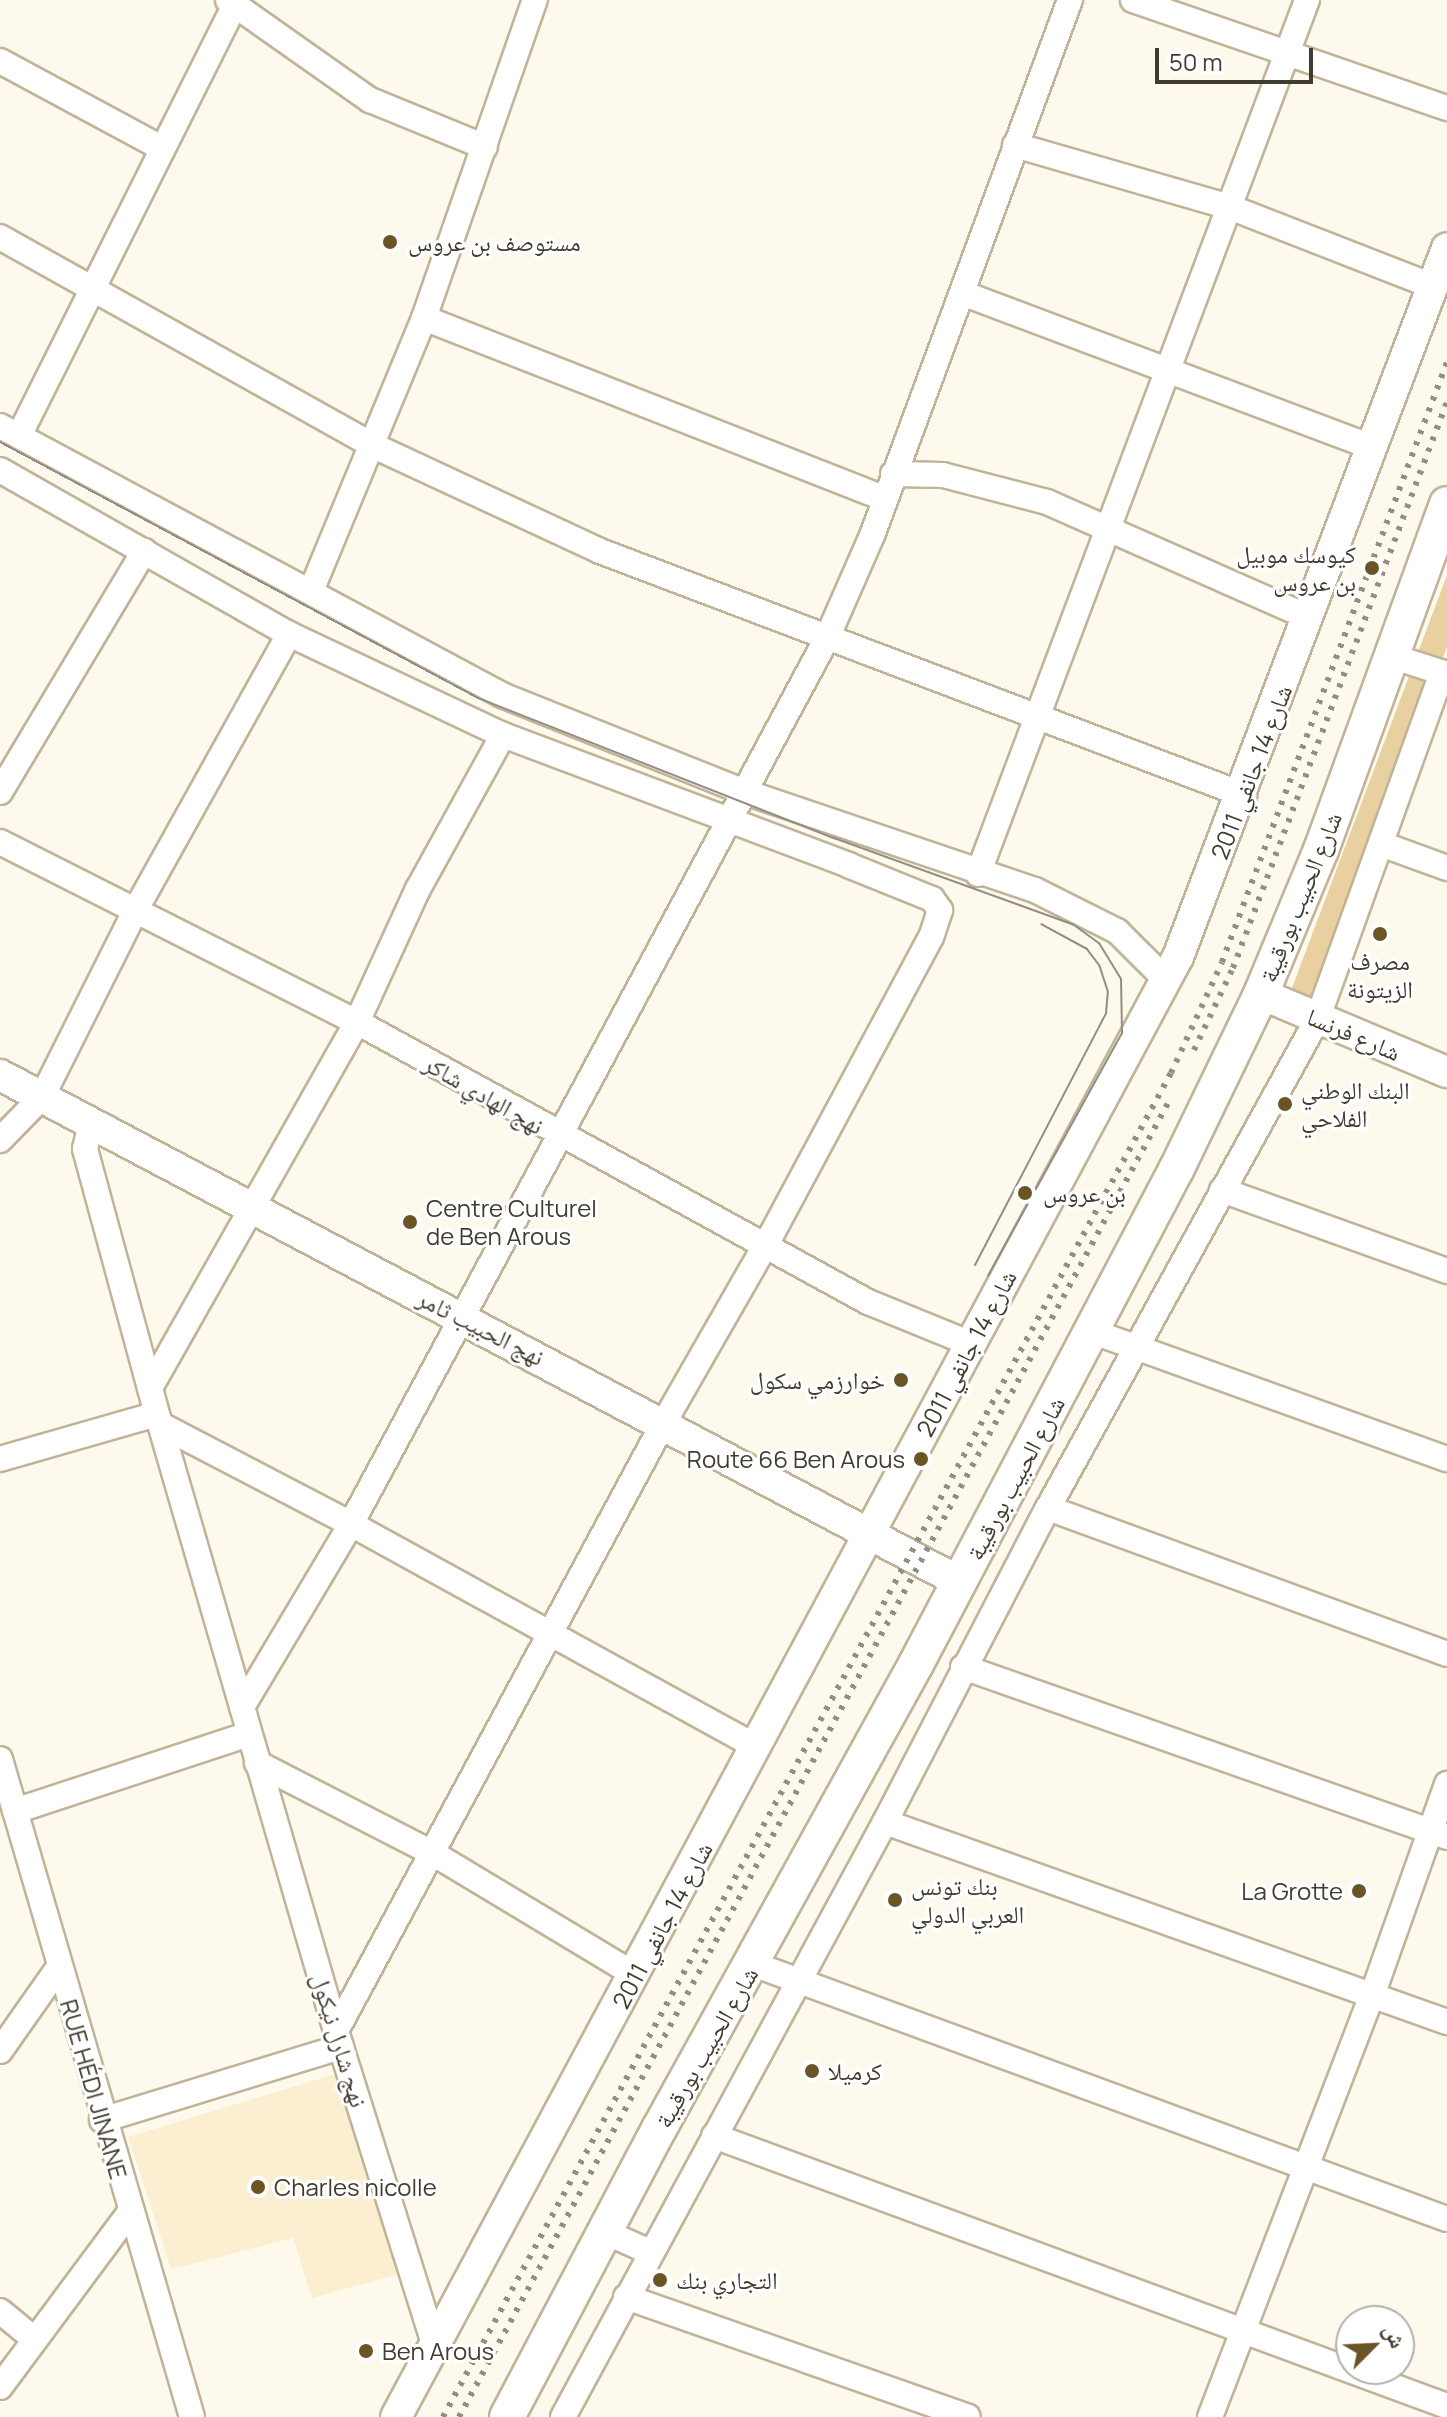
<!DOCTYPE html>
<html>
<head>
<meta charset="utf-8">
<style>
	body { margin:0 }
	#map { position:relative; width:1447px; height:2417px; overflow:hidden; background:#fef9ed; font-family:Manrope,"Noto Naskh Arabic",sans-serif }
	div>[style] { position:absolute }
	.built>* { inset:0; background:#fceed1 }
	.green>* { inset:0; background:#e8d0a1 }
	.roads { filter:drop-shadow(2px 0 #c1b397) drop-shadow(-2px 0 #c1b397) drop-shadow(0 2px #c1b397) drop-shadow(0 -2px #c1b397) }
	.minor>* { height:24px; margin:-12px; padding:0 12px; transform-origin:12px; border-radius:12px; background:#fff }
	.tertiary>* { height:30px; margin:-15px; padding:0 15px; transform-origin:15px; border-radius:15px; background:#fff }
	.secondary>* { height:34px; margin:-17px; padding:0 17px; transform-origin:17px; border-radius:17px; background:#fff }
	.tram>* { height:2px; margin:-1px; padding:0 1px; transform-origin:1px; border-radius:1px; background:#948e82 }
	.rail>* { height:6px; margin-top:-3px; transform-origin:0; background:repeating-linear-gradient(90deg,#948e82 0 4px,transparent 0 12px) }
	.dots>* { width:22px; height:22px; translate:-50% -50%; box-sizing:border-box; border:4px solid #fff; border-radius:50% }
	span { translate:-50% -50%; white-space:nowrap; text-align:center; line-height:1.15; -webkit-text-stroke:6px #fff; paint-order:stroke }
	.poi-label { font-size:24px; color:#423c30 }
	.left { translate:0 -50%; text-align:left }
	.right { translate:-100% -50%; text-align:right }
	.street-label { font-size:24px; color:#423c30 }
	.north { position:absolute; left:1335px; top:2305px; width:80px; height:80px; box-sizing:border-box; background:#fff; border:2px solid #b3b1ac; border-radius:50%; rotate:66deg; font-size:22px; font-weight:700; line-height:32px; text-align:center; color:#423c30 }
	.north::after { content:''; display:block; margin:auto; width:28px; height:36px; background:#6c5525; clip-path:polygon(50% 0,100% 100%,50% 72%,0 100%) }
	.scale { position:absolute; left:1155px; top:48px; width:158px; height:36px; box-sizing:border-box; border:4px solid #423c30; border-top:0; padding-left:10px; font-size:24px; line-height:28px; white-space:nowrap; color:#423c30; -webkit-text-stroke:6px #fff; paint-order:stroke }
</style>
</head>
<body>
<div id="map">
	<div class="built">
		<div style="clip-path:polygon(335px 2074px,399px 2274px,312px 2298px,293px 2238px,171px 2269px,128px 2137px)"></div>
	</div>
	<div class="green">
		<div style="clip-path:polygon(1447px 575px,1447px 647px,1313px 1005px,1289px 996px)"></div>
	</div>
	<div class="roads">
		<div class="minor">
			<div style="left:228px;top:0;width:174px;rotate:35.2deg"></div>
			<div style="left:370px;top:100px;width:124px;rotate:22.2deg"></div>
			<div style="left:1133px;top:0;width:332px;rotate:19deg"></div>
			<div style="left:0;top:61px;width:182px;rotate:28.3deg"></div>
			<div style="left:1015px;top:145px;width:221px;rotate:16.1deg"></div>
			<div style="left:1227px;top:206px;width:220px;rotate:21.3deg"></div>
			<div style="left:0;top:237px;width:428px;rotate:29.2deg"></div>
			<div style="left:374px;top:446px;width:249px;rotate:24.9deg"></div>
			<div style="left:600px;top:551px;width:689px;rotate:20.75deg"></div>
			<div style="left:962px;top:293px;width:437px;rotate:20.6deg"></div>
			<div style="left:424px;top:318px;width:495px;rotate:21.4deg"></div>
			<div style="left:0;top:426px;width:570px;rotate:28.18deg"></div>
			<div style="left:502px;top:695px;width:262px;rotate:21.8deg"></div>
			<div style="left:745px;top:792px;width:306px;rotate:18.7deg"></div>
			<div style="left:1035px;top:890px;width:92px;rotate:26.6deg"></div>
			<div style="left:1117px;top:931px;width:69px;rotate:45deg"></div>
			<div style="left:19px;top:436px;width:481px;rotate:-63.4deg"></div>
			<div style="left:0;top:470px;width:332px;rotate:29.6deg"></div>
			<div style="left:289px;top:634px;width:237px;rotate:25.3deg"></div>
			<div style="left:503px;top:735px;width:369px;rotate:20.6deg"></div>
			<div style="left:848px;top:865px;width:91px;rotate:22deg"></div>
			<div style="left:932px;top:899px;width:14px;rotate:54deg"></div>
			<div style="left:940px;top:910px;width:28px;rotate:108deg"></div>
			<div style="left:931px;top:937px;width:351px;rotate:118.2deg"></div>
			<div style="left:765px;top:1246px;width:203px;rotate:119.8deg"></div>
			<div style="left:664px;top:1422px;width:692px;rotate:118.31deg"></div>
			<div style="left:893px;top:474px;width:50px;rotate:1.1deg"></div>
			<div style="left:943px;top:475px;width:107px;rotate:14.6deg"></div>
			<div style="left:1047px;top:502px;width:287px;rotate:23.8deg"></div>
			<div style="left:311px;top:591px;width:295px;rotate:-67.5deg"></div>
			<div style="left:424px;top:318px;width:337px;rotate:-70.8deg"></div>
			<div style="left:1391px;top:656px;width:59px;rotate:17.8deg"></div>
			<div style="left:0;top:792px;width:281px;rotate:-59.1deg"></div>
			<div style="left:0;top:842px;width:400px;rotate:26.8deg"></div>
			<div style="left:357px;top:1022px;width:583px;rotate:28.72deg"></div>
			<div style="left:868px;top:1302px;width:109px;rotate:22.1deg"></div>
			<div style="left:1381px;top:844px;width:70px;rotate:20deg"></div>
			<div style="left:978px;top:874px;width:934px;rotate:-69.37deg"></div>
			<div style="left:0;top:1140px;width:60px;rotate:-45.7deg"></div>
			<div style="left:42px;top:1097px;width:208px;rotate:-63.4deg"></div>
			<div style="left:135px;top:911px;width:317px;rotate:-60.9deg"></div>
			<div style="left:1222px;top:1190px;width:239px;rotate:19.8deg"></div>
			<div style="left:1091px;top:1331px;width:378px;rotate:19.8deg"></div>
			<div style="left:150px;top:1388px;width:420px;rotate:-60.5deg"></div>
			<div style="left:357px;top:1022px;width:146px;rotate:-65.4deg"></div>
			<div style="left:418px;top:889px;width:176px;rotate:-61.1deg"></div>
			<div style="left:158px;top:1417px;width:639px;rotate:73.83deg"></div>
			<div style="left:336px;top:2031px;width:330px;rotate:72.6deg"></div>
			<div style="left:161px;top:1425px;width:214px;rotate:27.5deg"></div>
			<div style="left:351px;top:1524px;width:1006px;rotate:-61.75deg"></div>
			<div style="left:827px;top:638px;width:115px;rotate:-66.3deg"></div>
			<div style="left:873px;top:533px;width:568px;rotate:-69.72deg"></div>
			<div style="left:0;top:1459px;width:163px;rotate:-16deg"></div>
			<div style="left:157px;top:1414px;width:275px;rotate:-105.2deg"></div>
			<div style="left:85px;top:1149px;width:26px;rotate:-77deg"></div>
			<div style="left:1048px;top:1508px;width:425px;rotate:20.1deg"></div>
			<div style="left:963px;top:1667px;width:513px;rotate:19.35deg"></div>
			<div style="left:242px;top:1707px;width:213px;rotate:-59.2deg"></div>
			<div style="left:351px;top:1524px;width:463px;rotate:28.8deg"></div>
			<div style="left:0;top:1759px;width:685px;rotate:73.73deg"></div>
			<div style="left:257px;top:1763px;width:199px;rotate:27.2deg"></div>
			<div style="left:434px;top:1854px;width:235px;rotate:31deg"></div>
			<div style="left:15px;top:1811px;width:246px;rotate:-18.2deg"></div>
			<div style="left:885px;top:1822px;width:597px;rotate:19.59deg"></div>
			<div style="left:753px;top:1964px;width:739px;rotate:20.18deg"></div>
			<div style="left:0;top:2051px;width:103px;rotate:-54.9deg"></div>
			<div style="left:102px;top:2120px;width:250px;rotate:-17deg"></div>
			<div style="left:714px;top:2136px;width:781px;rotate:20.22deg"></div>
			<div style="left:605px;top:2232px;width:49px;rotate:24deg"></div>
			<div style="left:626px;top:2297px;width:362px;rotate:19.3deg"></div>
			<div style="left:0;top:2311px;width:44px;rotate:39.5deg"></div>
			<div style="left:0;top:2387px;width:217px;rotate:-53.4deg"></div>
			<div style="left:563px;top:2417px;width:677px;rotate:-61.58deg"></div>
			<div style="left:885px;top:1822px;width:354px;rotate:-62.6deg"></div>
			<div style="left:1048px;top:1508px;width:557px;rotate:-61.14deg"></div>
			<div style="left:1317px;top:1020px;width:369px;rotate:-70.2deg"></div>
			<div style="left:1210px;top:2417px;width:454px;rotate:-69deg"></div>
			<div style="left:1373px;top:1993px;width:222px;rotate:-70.5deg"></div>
		</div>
		<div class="tertiary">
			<div style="left:1261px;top:994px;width:202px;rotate:22.8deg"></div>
			<div style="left:0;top:1075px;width:1086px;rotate:27.84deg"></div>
			<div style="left:396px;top:2417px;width:1656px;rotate:-61.83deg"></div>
			<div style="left:1178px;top:957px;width:758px;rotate:-69.22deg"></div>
		</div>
		<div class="secondary">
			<div style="left:507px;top:2417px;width:326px;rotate:-62.2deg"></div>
			<div style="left:659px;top:2129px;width:531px;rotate:-61.07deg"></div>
			<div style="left:916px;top:1664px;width:560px;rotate:-62.25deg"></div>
			<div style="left:1177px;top:1168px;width:193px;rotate:-64.2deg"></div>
			<div style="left:1261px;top:994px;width:156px;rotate:-67.4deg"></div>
			<div style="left:1321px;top:850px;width:368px;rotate:-70deg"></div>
		</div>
	</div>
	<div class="tram">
		<div style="left:0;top:442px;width:542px;rotate:28.17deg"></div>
		<div style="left:478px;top:698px;width:383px;rotate:21.5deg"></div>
		<div style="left:834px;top:838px;width:255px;rotate:19.9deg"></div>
		<div style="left:1074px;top:925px;width:31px;rotate:36deg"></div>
		<div style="left:1099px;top:943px;width:42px;rotate:58.6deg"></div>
		<div style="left:1121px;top:979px;width:54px;rotate:88.9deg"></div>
		<div style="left:1122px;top:1033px;width:277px;rotate:118.9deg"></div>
		<div style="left:975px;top:1265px;width:284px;rotate:-62.5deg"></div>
		<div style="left:1106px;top:1013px;width:21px;rotate:-85deg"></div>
		<div style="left:1108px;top:992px;width:28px;rotate:-108deg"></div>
		<div style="left:1099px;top:965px;width:20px;rotate:-127deg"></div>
		<div style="left:1087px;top:949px;width:52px;rotate:-151.5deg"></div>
	</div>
	<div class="rail">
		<div style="left:1194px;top:1050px;width:91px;rotate:-64.6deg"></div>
		<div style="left:1233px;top:968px;width:605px;rotate:-69.29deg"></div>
		<div style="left:443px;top:2417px;width:1529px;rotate:-61.56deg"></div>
		<div style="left:1171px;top:1073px;width:122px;rotate:-65.3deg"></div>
		<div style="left:1222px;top:962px;width:641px;rotate:-69.44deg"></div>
		<div style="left:459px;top:2417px;width:1495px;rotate:-61.65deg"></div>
	</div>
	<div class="dots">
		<div style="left:390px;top:242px;background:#6c5525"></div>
		<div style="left:1372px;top:568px;background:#6c5525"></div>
		<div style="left:1380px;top:934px;background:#6c5525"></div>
		<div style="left:1285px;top:1104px;background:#6c5525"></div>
		<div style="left:1025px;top:1193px;background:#6c5525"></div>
		<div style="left:410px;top:1222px;background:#6c5525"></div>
		<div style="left:901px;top:1380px;background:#6c5525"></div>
		<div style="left:921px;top:1459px;background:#6c5525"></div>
		<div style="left:1359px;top:1891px;background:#6c5525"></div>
		<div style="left:895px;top:1900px;background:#6c5525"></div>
		<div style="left:812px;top:2071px;background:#6c5525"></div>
		<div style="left:258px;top:2187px;background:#6c5525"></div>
		<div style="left:660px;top:2280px;background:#6c5525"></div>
		<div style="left:366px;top:2351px;background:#6c5525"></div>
	</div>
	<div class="poi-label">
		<span class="left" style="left:408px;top:242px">مستوصف بن عروس</span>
		<span class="right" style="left:1356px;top:568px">كيوسك موبيل<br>بن عروس</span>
		<span style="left:1380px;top:975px">مصرف<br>الزيتونة</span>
		<span class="left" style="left:1301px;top:1104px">البنك الوطني<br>الفلاحي</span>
		<span class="left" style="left:1043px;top:1193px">بن عروس</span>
		<span class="left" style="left:426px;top:1222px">Centre Culturel<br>de Ben Arous</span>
		<span class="right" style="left:885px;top:1380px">خوارزمي سكول</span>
		<span class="right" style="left:905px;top:1459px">Route 66 Ben Arous</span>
		<span class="left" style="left:911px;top:1900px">بنك تونس<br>العربي الدولي</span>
		<span class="right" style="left:1343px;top:1891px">La Grotte</span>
		<span class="left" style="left:828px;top:2071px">كرميلا</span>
		<span class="left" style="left:274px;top:2187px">Charles nicolle</span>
		<span class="left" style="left:676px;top:2280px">التجاري بنك</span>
		<span class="left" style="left:382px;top:2351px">Ben Arous</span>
	</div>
	<div class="street-label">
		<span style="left:1251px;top:772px;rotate:-69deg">شارع 14 جانفي 2011</span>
		<span style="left:1300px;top:897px;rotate:-68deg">شارع الحبيب بورقيبة</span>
		<span style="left:1354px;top:1034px;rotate:23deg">شارع فرنسا</span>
		<span style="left:484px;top:1094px;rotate:30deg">نهج الهادي شاكر</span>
		<span style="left:481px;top:1327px;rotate:27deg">نهج الحبيب ثامر</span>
		<span style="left:966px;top:1353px;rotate:-62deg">شارع 14 جانفي 2011</span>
		<span style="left:1015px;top:1478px;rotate:-62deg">شارع الحبيب بورقيبة</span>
		<span style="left:662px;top:1925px;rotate:-62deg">شارع 14 جانفي 2011</span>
		<span style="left:340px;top:2040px;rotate:73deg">نهج شارل نيكول</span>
		<span style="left:706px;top:2047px;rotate:-60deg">شارع الحبيب بورقيبة</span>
		<span style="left:94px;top:2089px;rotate:74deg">RUE HÉDI JINANE</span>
	</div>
	<div class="north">ش</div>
	<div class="scale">50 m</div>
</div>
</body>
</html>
